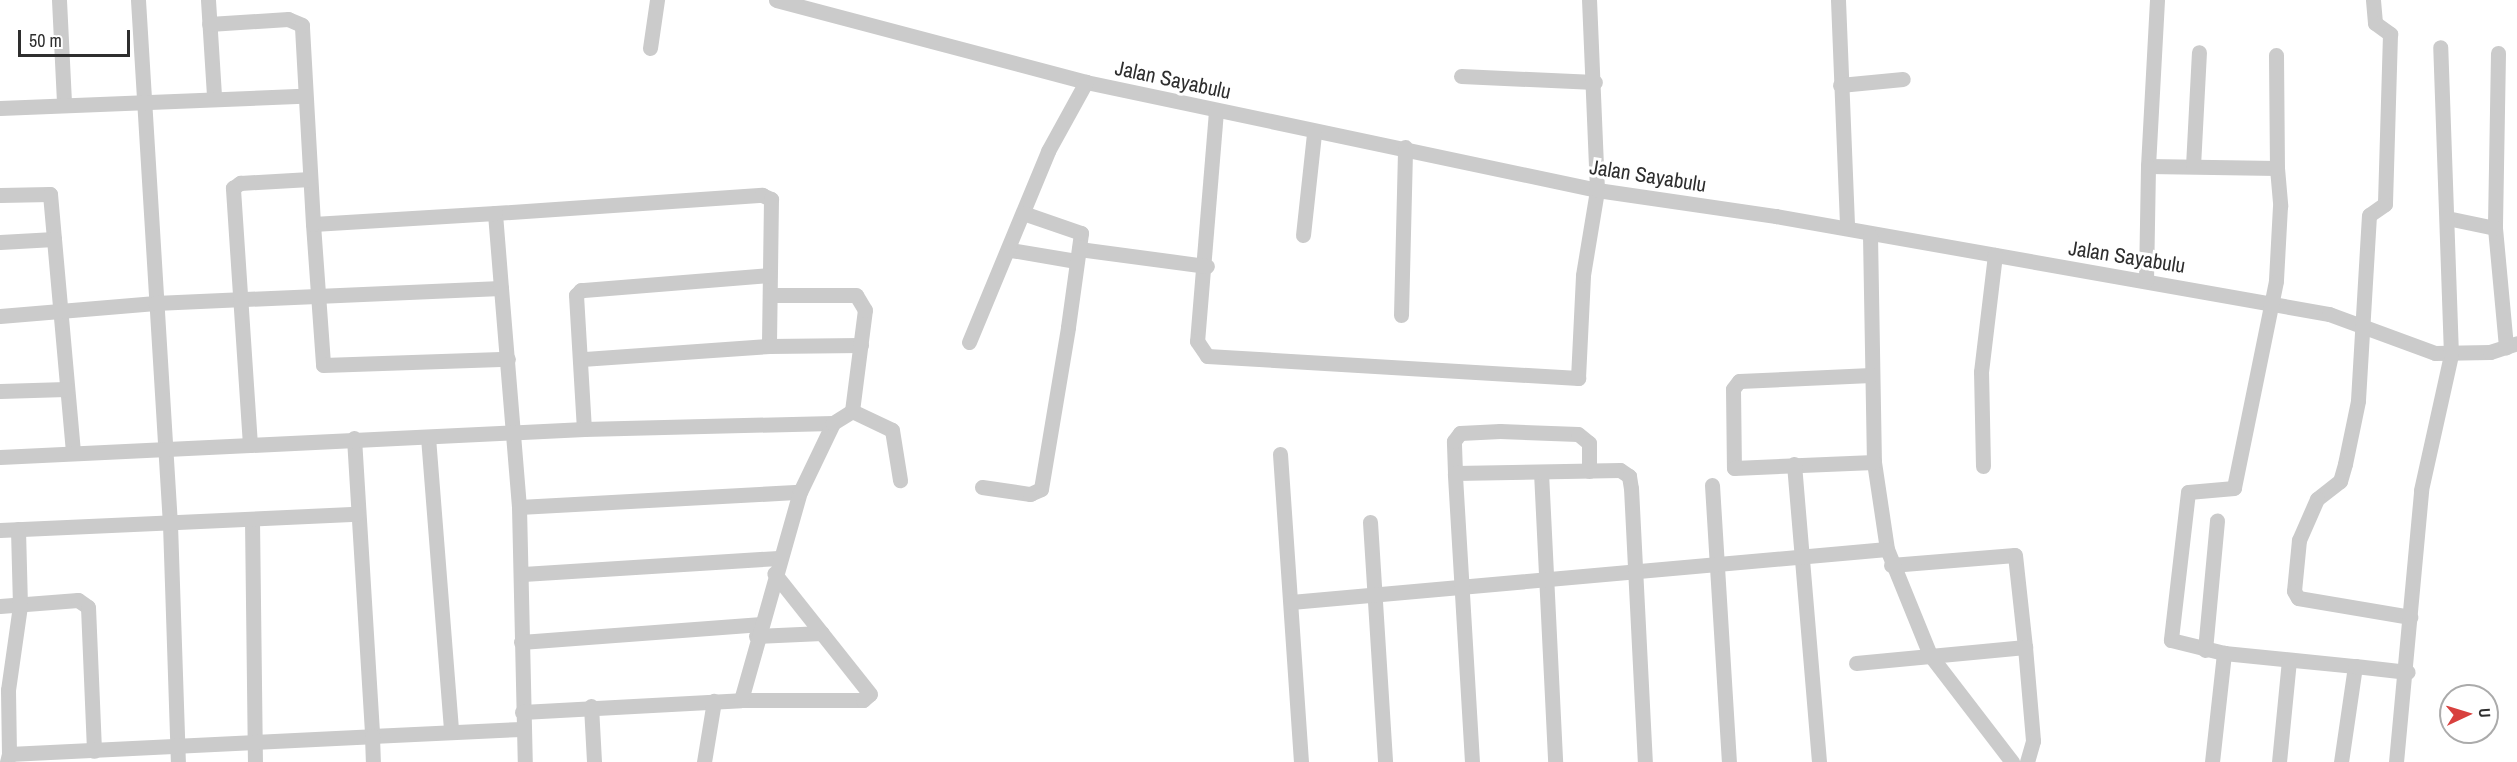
<!DOCTYPE html>
<html>
<head>
<meta charset="utf-8">
<style>
	body { margin:0 }
	#map { position:relative; width:2517px; height:762px; overflow:hidden; background:#fff; font-family:"Archivo Narrow",sans-serif }
	div>[style] { position:absolute }
	.minor>* { height:15px; margin:-7.5px; padding:0 7.5px; transform-origin:7.5px; border-radius:7.5px; background:#cbcbcb }
	span { translate:-50% -50%; white-space:nowrap; text-align:center; line-height:1.15; -webkit-text-stroke:6px #fff; paint-order:stroke }
	.street-label { font-size:21px; color:#2e2e2e }
	.north { position:absolute; left:2439px; top:684px; width:60px; height:60px; box-sizing:border-box; background:#fff; border:2px solid #ababab; border-radius:50%; rotate:86deg; font-size:16px; font-weight:700; line-height:24px; text-align:center; color:#2e2e2e }
	.north::after { content:''; display:block; margin:auto; width:21px; height:27px; background:#d8403e; clip-path:polygon(50% 0,100% 100%,50% 72%,0 100%) }
	.scale { position:absolute; left:18px; top:30px; width:112px; height:27px; box-sizing:border-box; border:3px solid #2e2e2e; border-top:0; padding-left:8px; font-size:18px; line-height:21px; white-space:nowrap; color:#2e2e2e; -webkit-text-stroke:4px #fff; paint-order:stroke }
</style>
</head>
<body>
<div id="map">
	<div class="minor">
		<div style="left:59px;top:0;width:103px;rotate:87.2deg"></div>
		<div style="left:138px;top:0;width:525px;rotate:86.51deg"></div>
		<div style="left:170px;top:524px;width:238px;rotate:88.1deg"></div>
		<div style="left:208px;top:0;width:96px;rotate:86.4deg"></div>
		<div style="left:776px;top:0;width:321px;rotate:14.8deg"></div>
		<div style="left:1086px;top:82px;width:522px;rotate:11.93deg"></div>
		<div style="left:1597px;top:190px;width:181px;rotate:8.3deg"></div>
		<div style="left:1776px;top:216px;width:562px;rotate:10.05deg"></div>
		<div style="left:2329px;top:314px;width:113px;rotate:20.2deg"></div>
		<div style="left:2435px;top:353px;width:55px;rotate:-1deg"></div>
		<div style="left:2490px;top:352px;width:28px;rotate:-18deg"></div>
		<div style="left:1838px;top:0;width:228px;rotate:87.7deg"></div>
		<div style="left:2157px;top:0;width:166px;rotate:93.1deg"></div>
		<div style="left:2148px;top:166px;width:129px;rotate:0.9deg"></div>
		<div style="left:2277px;top:168px;width:38px;rotate:85deg"></div>
		<div style="left:2280px;top:206px;width:75px;rotate:93.1deg"></div>
		<div style="left:2276px;top:281px;width:211px;rotate:101.5deg"></div>
		<div style="left:2234px;top:488px;width:46px;rotate:175deg"></div>
		<div style="left:2188px;top:492px;width:149px;rotate:96.6deg"></div>
		<div style="left:2171px;top:640px;width:55px;rotate:13.8deg"></div>
		<div style="left:2224px;top:653px;width:132px;rotate:5.7deg"></div>
		<div style="left:2373px;top:0;width:23px;rotate:85deg"></div>
		<div style="left:2375px;top:23px;width:19px;rotate:36deg"></div>
		<div style="left:2390px;top:34px;width:170px;rotate:91.7deg"></div>
		<div style="left:2385px;top:204px;width:19px;rotate:145deg"></div>
		<div style="left:2369px;top:215px;width:186px;rotate:93.4deg"></div>
		<div style="left:2358px;top:401px;width:64px;rotate:101.7deg"></div>
		<div style="left:2345px;top:464px;width:18px;rotate:106deg"></div>
		<div style="left:2340px;top:481px;width:29px;rotate:142deg"></div>
		<div style="left:2317px;top:499px;width:45px;rotate:113.7deg"></div>
		<div style="left:2299px;top:540px;width:51px;rotate:95.6deg"></div>
		<div style="left:2294px;top:591px;width:8px;rotate:60deg"></div>
		<div style="left:2298px;top:598px;width:114px;rotate:9.6deg"></div>
		<div style="left:650px;top:48px;width:49px;rotate:-81.7deg"></div>
		<div style="left:2498px;top:53px;width:175px;rotate:91deg"></div>
		<div style="left:2495px;top:228px;width:120px;rotate:84.7deg"></div>
		<div style="left:2276px;top:55px;width:113px;rotate:89.5deg"></div>
		<div style="left:1461px;top:76px;width:134px;rotate:2.6deg"></div>
		<div style="left:1840px;top:85px;width:63px;rotate:-5.4deg"></div>
		<div style="left:0;top:108px;width:303px;rotate:-2.3deg"></div>
		<div style="left:1216px;top:111px;width:231px;rotate:94.7deg"></div>
		<div style="left:1197px;top:341px;width:18px;rotate:56deg"></div>
		<div style="left:1207px;top:356px;width:372px;rotate:3.4deg"></div>
		<div style="left:1578px;top:378px;width:103px;rotate:-87.2deg"></div>
		<div style="left:1583px;top:275px;width:86px;rotate:-80.6deg"></div>
		<div style="left:1597px;top:190px;width:190px;rotate:-92.4deg"></div>
		<div style="left:2193px;top:166px;width:114px;rotate:-87deg"></div>
		<div style="left:0;top:195px;width:50px;rotate:-1.1deg"></div>
		<div style="left:50px;top:194px;width:45px;rotate:84.9deg"></div>
		<div style="left:495px;top:213px;width:268px;rotate:-3.9deg"></div>
		<div style="left:762px;top:195px;width:10px;rotate:24deg"></div>
		<div style="left:771px;top:199px;width:147px;rotate:90.8deg"></div>
		<div style="left:769px;top:346px;width:188px;rotate:176deg"></div>
		<div style="left:2447px;top:218px;width:49px;rotate:11.8deg"></div>
		<div style="left:313px;top:224px;width:141px;rotate:85.9deg"></div>
		<div style="left:323px;top:365px;width:185px;rotate:-1.9deg"></div>
		<div style="left:1303px;top:235px;width:102px;rotate:-83.8deg"></div>
		<div style="left:1870px;top:235px;width:227px;rotate:89deg"></div>
		<div style="left:1874px;top:462px;width:88px;rotate:81.5deg"></div>
		<div style="left:0;top:242px;width:54px;rotate:-3.2deg"></div>
		<div style="left:54px;top:239px;width:214px;rotate:84.9deg"></div>
		<div style="left:1079px;top:249px;width:129px;rotate:7.6deg"></div>
		<div style="left:1011px;top:250px;width:66px;rotate:9.6deg"></div>
		<div style="left:769px;top:275px;width:189px;rotate:175.4deg"></div>
		<div style="left:581px;top:290px;width:7px;rotate:135deg"></div>
		<div style="left:576px;top:295px;width:134px;rotate:86.6deg"></div>
		<div style="left:584px;top:429px;width:249px;rotate:-1.4deg"></div>
		<div style="left:2146px;top:281px;width:115px;rotate:-89deg"></div>
		<div style="left:501px;top:288px;width:220px;rotate:85.3deg"></div>
		<div style="left:519px;top:507px;width:281px;rotate:-3.1deg"></div>
		<div style="left:1401px;top:315px;width:168px;rotate:-88.6deg"></div>
		<div style="left:0;top:316px;width:156px;rotate:-4.8deg"></div>
		<div style="left:155px;top:303px;width:346px;rotate:-2.5deg"></div>
		<div style="left:501px;top:288px;width:75px;rotate:-94.6deg"></div>
		<div style="left:495px;top:213px;width:182px;rotate:176.5deg"></div>
		<div style="left:313px;top:224px;width:199px;rotate:-93.2deg"></div>
		<div style="left:302px;top:25px;width:15px;rotate:-157deg"></div>
		<div style="left:288px;top:19px;width:79px;rotate:176.4deg"></div>
		<div style="left:969px;top:342px;width:207px;rotate:-67.5deg"></div>
		<div style="left:1048px;top:151px;width:79px;rotate:-61.2deg"></div>
		<div style="left:769px;top:346px;width:92px;rotate:-0.6deg"></div>
		<div style="left:1871px;top:375px;width:132px;rotate:177.4deg"></div>
		<div style="left:1739px;top:381px;width:10px;rotate:127deg"></div>
		<div style="left:1733px;top:389px;width:79px;rotate:89.3deg"></div>
		<div style="left:1734px;top:468px;width:140px;rotate:-2.5deg"></div>
		<div style="left:0;top:391px;width:66px;rotate:-1.7deg"></div>
		<div style="left:852px;top:411px;width:44px;rotate:25.4deg"></div>
		<div style="left:892px;top:430px;width:51px;rotate:80.9deg"></div>
		<div style="left:428px;top:437px;width:295px;rotate:85.5deg"></div>
		<div style="left:354px;top:438px;width:299px;rotate:86.5deg"></div>
		<div style="left:372px;top:736px;width:150px;rotate:-2.7deg"></div>
		<div style="left:250px;top:445px;width:258px;rotate:-93.8deg"></div>
		<div style="left:233px;top:188px;width:9px;rotate:-36deg"></div>
		<div style="left:240px;top:183px;width:70px;rotate:-3.3deg"></div>
		<div style="left:1280px;top:454px;width:309px;rotate:86.1deg"></div>
		<div style="left:0;top:457px;width:585px;rotate:-2.74deg"></div>
		<div style="left:1794px;top:464px;width:299px;rotate:85.2deg"></div>
		<div style="left:1983px;top:466px;width:94px;rotate:-91.2deg"></div>
		<div style="left:1981px;top:372px;width:118px;rotate:-83.2deg"></div>
		<div style="left:1541px;top:472px;width:290px;rotate:87.2deg"></div>
		<div style="left:1455px;top:473px;width:32px;rotate:-92deg"></div>
		<div style="left:1454px;top:441px;width:10px;rotate:-53deg"></div>
		<div style="left:1460px;top:433px;width:40px;rotate:-2.9deg"></div>
		<div style="left:1500px;top:431px;width:78px;rotate:2.2deg"></div>
		<div style="left:1578px;top:434px;width:14px;rotate:39deg"></div>
		<div style="left:1589px;top:443px;width:28px;rotate:90deg"></div>
		<div style="left:1712px;top:485px;width:278px;rotate:86.5deg"></div>
		<div style="left:982px;top:487px;width:49px;rotate:8.3deg"></div>
		<div style="left:1030px;top:494px;width:12px;rotate:-24deg"></div>
		<div style="left:1041px;top:489px;width:164px;rotate:-80.5deg"></div>
		<div style="left:1068px;top:327px;width:95px;rotate:-82.1deg"></div>
		<div style="left:1081px;top:233px;width:61px;rotate:-161deg"></div>
		<div style="left:519px;top:507px;width:255px;rotate:88.7deg"></div>
		<div style="left:252px;top:520px;width:242px;rotate:89.3deg"></div>
		<div style="left:1370px;top:522px;width:240px;rotate:86.4deg"></div>
		<div style="left:0;top:530px;width:357px;rotate:-2.6deg"></div>
		<div style="left:1891px;top:565px;width:124px;rotate:-4.6deg"></div>
		<div style="left:2015px;top:555px;width:93px;rotate:83.8deg"></div>
		<div style="left:523px;top:574px;width:256px;rotate:-3.6deg"></div>
		<div style="left:1291px;top:602px;width:598px;rotate:-5.08deg"></div>
		<div style="left:1887px;top:549px;width:114px;rotate:67.9deg"></div>
		<div style="left:1930px;top:655px;width:135px;rotate:52.5deg"></div>
		<div style="left:0;top:606px;width:78px;rotate:-4.4deg"></div>
		<div style="left:78px;top:600px;width:12px;rotate:35deg"></div>
		<div style="left:88px;top:607px;width:144px;rotate:87.6deg"></div>
		<div style="left:756px;top:636px;width:66px;rotate:-2.6deg"></div>
		<div style="left:521px;top:642px;width:238px;rotate:-4.3deg"></div>
		<div style="left:2205px;top:650px;width:130px;rotate:-84.7deg"></div>
		<div style="left:1856px;top:663px;width:170px;rotate:-5.4deg"></div>
		<div style="left:2025px;top:647px;width:94px;rotate:85.1deg"></div>
		<div style="left:2033px;top:741px;width:22px;rotate:106deg"></div>
		<div style="left:741px;top:700px;width:122px"></div>
		<div style="left:863px;top:700px;width:9px;rotate:-41deg"></div>
		<div style="left:870px;top:694px;width:154px;rotate:-128.4deg"></div>
		<div style="left:591px;top:706px;width:56px;rotate:86.9deg"></div>
		<div style="left:522px;top:712px;width:219px;rotate:-3.1deg"></div>
		<div style="left:741px;top:700px;width:216px;rotate:-74.2deg"></div>
		<div style="left:800px;top:492px;width:76px;rotate:-64.4deg"></div>
		<div style="left:833px;top:423px;width:22px;rotate:-32deg"></div>
		<div style="left:852px;top:411px;width:102px;rotate:-82.7deg"></div>
		<div style="left:865px;top:310px;width:17px;rotate:-121deg"></div>
		<div style="left:856px;top:295px;width:86px;rotate:180deg"></div>
		<div style="left:9px;top:754px;width:64px;rotate:-90.9deg"></div>
		<div style="left:8px;top:690px;width:85px;rotate:-81.9deg"></div>
		<div style="left:20px;top:606px;width:77px;rotate:-91.5deg"></div>
		<div style="left:7px;top:762px;width:8px;rotate:-76deg"></div>
		<div style="left:9px;top:754px;width:363px;rotate:-2.8deg"></div>
		<div style="left:372px;top:736px;width:26px;rotate:88deg"></div>
		<div style="left:704px;top:762px;width:62px;rotate:-80.7deg"></div>
		<div style="left:1472px;top:762px;width:289px;rotate:-93.4deg"></div>
		<div style="left:1455px;top:473px;width:165px;rotate:-1deg"></div>
		<div style="left:1620px;top:470px;width:11px;rotate:34deg"></div>
		<div style="left:1629px;top:476px;width:12px;rotate:81deg"></div>
		<div style="left:1631px;top:488px;width:274px;rotate:87.1deg"></div>
		<div style="left:2212px;top:762px;width:110px;rotate:-83.7deg"></div>
		<div style="left:2279px;top:762px;width:102px;rotate:-84.4deg"></div>
		<div style="left:2341px;top:762px;width:97px;rotate:-81.7deg"></div>
		<div style="left:2355px;top:666px;width:53px;rotate:6.5deg"></div>
		<div style="left:2396px;top:762px;width:273px;rotate:-84.7deg"></div>
		<div style="left:2421px;top:490px;width:138px;rotate:-77.5deg"></div>
		<div style="left:2451px;top:355px;width:308px;rotate:-92deg"></div>
	</div>
	<div class="street-label">
		<span style="left:1173px;top:80px;rotate:12deg">Jalan Sayabulu</span>
		<span style="left:1648px;top:176px;rotate:9deg">Jalan Sayabulu</span>
		<span style="left:2127px;top:257px;rotate:9deg">Jalan Sayabulu</span>
	</div>
	<div class="north">U</div>
	<div class="scale">50 m</div>
</div>
</body>
</html>
